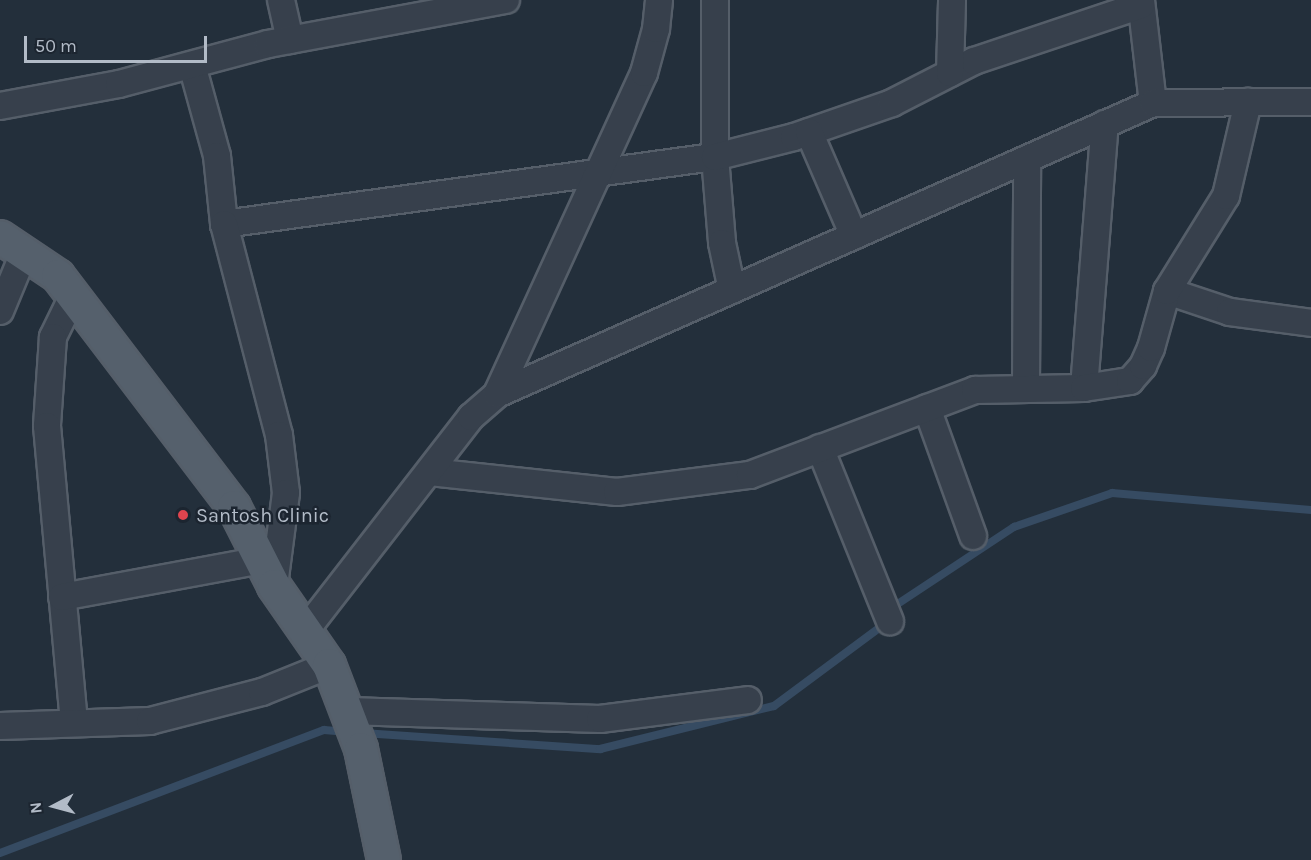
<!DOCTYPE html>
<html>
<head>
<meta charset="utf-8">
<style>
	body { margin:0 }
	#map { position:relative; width:1311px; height:860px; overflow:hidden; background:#232f3b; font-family:Karla,sans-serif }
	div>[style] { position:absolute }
	.stream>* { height:8px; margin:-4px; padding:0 4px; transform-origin:4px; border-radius:4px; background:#364b62 }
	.roads { filter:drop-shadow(2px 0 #555e69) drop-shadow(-2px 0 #555e69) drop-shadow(0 2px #555e69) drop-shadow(0 -2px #555e69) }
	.minor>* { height:26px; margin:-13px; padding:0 13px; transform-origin:13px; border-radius:13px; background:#37404c }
	.major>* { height:32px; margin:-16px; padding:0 16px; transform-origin:16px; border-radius:16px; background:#55606c }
	.dots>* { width:16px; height:16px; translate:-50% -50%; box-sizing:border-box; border:3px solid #1c2530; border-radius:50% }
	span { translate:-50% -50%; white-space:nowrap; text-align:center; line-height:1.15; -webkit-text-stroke:5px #1c2530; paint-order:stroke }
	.poi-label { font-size:20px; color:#b2bbc7 }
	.left { translate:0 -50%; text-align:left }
	.north { position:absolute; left:24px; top:776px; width:60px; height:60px; -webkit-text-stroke:4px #1c2530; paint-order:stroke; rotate:264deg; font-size:16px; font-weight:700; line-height:24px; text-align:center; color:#b2bbc7 }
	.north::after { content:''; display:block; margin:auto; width:21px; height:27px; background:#b2bbc7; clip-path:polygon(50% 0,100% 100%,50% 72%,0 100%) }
	.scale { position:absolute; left:24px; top:36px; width:183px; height:27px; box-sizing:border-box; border:3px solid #b2bbc7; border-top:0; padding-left:8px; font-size:18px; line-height:21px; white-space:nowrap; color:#b2bbc7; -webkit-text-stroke:4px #1c2530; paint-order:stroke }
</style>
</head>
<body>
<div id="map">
	<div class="stream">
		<div style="left:890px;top:609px;width:149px;rotate:-33.5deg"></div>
		<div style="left:1014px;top:527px;width:104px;rotate:-19.1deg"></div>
		<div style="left:1112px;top:493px;width:200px;rotate:4.9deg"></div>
		<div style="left:363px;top:733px;width:238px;rotate:3.9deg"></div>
		<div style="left:600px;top:749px;width:179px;rotate:-13.9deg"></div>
		<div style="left:774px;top:706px;width:141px;rotate:-36.6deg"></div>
		<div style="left:0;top:853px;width:347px;rotate:-20.8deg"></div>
		<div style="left:324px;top:730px;width:24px;rotate:5deg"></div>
	</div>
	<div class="roads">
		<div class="minor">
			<div style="left:281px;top:0;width:41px;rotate:77.3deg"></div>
			<div style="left:715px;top:0;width:157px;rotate:90deg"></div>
			<div style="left:715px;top:157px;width:86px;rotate:85.3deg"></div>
			<div style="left:722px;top:243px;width:48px;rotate:78deg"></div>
			<div style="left:1141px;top:0;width:104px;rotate:83.4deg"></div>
			<div style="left:192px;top:65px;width:94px;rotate:74.6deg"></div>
			<div style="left:217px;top:156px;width:68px;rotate:84.1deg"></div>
			<div style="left:224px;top:224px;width:496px;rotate:-7.8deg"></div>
			<div style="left:715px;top:157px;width:81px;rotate:-14.2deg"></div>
			<div style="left:794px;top:137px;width:104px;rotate:-19.1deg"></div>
			<div style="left:892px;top:103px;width:92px;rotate:-27.1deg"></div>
			<div style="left:974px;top:61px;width:176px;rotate:-18.5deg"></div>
			<div style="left:950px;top:73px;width:73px;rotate:-88.4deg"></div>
			<div style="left:0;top:106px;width:121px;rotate:-10.5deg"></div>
			<div style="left:119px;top:84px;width:154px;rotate:-15deg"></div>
			<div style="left:268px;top:44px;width:242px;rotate:-10.5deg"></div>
			<div style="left:809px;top:132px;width:113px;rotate:66.6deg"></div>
			<div style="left:224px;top:224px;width:218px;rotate:75.4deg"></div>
			<div style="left:279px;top:435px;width:58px;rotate:83.1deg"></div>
			<div style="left:286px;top:493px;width:94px;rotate:97.4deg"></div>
			<div style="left:1167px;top:291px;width:66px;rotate:18.4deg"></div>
			<div style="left:1230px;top:312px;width:82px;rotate:7.7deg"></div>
			<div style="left:73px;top:296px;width:46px;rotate:116deg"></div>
			<div style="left:53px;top:337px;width:89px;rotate:93.9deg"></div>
			<div style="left:47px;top:426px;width:298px;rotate:84.8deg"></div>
			<div style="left:0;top:311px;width:63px;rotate:-67.5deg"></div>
			<div style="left:1026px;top:387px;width:228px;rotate:-89.7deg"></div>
			<div style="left:1084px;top:388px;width:265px;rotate:-85.5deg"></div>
			<div style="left:497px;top:394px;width:353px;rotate:-65.4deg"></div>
			<div style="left:644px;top:73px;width:46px;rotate:-74.7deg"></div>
			<div style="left:656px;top:29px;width:29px;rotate:-84deg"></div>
			<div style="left:927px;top:408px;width:136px;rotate:70.2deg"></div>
			<div style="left:820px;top:448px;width:187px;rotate:68deg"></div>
			<div style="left:430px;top:472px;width:188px;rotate:6.1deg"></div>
			<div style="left:617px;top:492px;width:134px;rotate:-7.3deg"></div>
			<div style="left:750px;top:475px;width:241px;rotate:-20.7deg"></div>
			<div style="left:975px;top:390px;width:109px;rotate:-1.1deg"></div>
			<div style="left:1084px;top:388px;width:47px;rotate:-8.7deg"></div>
			<div style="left:1130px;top:381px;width:20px;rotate:-49deg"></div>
			<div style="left:1143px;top:366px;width:20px;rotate:-66deg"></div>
			<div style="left:1151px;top:348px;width:59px;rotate:-74.3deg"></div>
			<div style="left:1167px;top:291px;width:112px;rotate:-58.2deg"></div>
			<div style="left:1226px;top:196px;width:97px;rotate:-76.8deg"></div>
			<div style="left:62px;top:597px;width:202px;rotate:-10.5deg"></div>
			<div style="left:305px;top:631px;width:271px;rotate:-52.2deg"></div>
			<div style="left:471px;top:417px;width:35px;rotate:-41deg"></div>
			<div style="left:497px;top:394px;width:718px;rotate:-23.92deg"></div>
			<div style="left:1153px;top:103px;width:158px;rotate:-0.4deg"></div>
			<div style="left:348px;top:711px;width:252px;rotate:1.8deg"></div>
			<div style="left:600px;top:719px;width:149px;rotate:-7.3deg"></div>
			<div style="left:0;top:726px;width:150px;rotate:-1.9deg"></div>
			<div style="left:150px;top:721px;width:116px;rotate:-14.5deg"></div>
			<div style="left:262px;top:692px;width:72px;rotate:-21.9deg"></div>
		</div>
		<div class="major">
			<div style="left:0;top:237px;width:70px;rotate:33.9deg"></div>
			<div style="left:58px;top:276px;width:290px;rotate:52.7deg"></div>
			<div style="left:234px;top:507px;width:89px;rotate:63.1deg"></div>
			<div style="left:274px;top:586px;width:96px;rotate:55.2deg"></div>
			<div style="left:329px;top:665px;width:90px;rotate:69.1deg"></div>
			<div style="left:361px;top:749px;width:113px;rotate:78.3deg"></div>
		</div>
	</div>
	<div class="dots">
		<div style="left:183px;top:515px;background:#e0444e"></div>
	</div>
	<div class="poi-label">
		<span class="left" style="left:196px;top:515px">Santosh Clinic</span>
	</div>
	<div class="north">N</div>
	<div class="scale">50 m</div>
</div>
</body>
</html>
